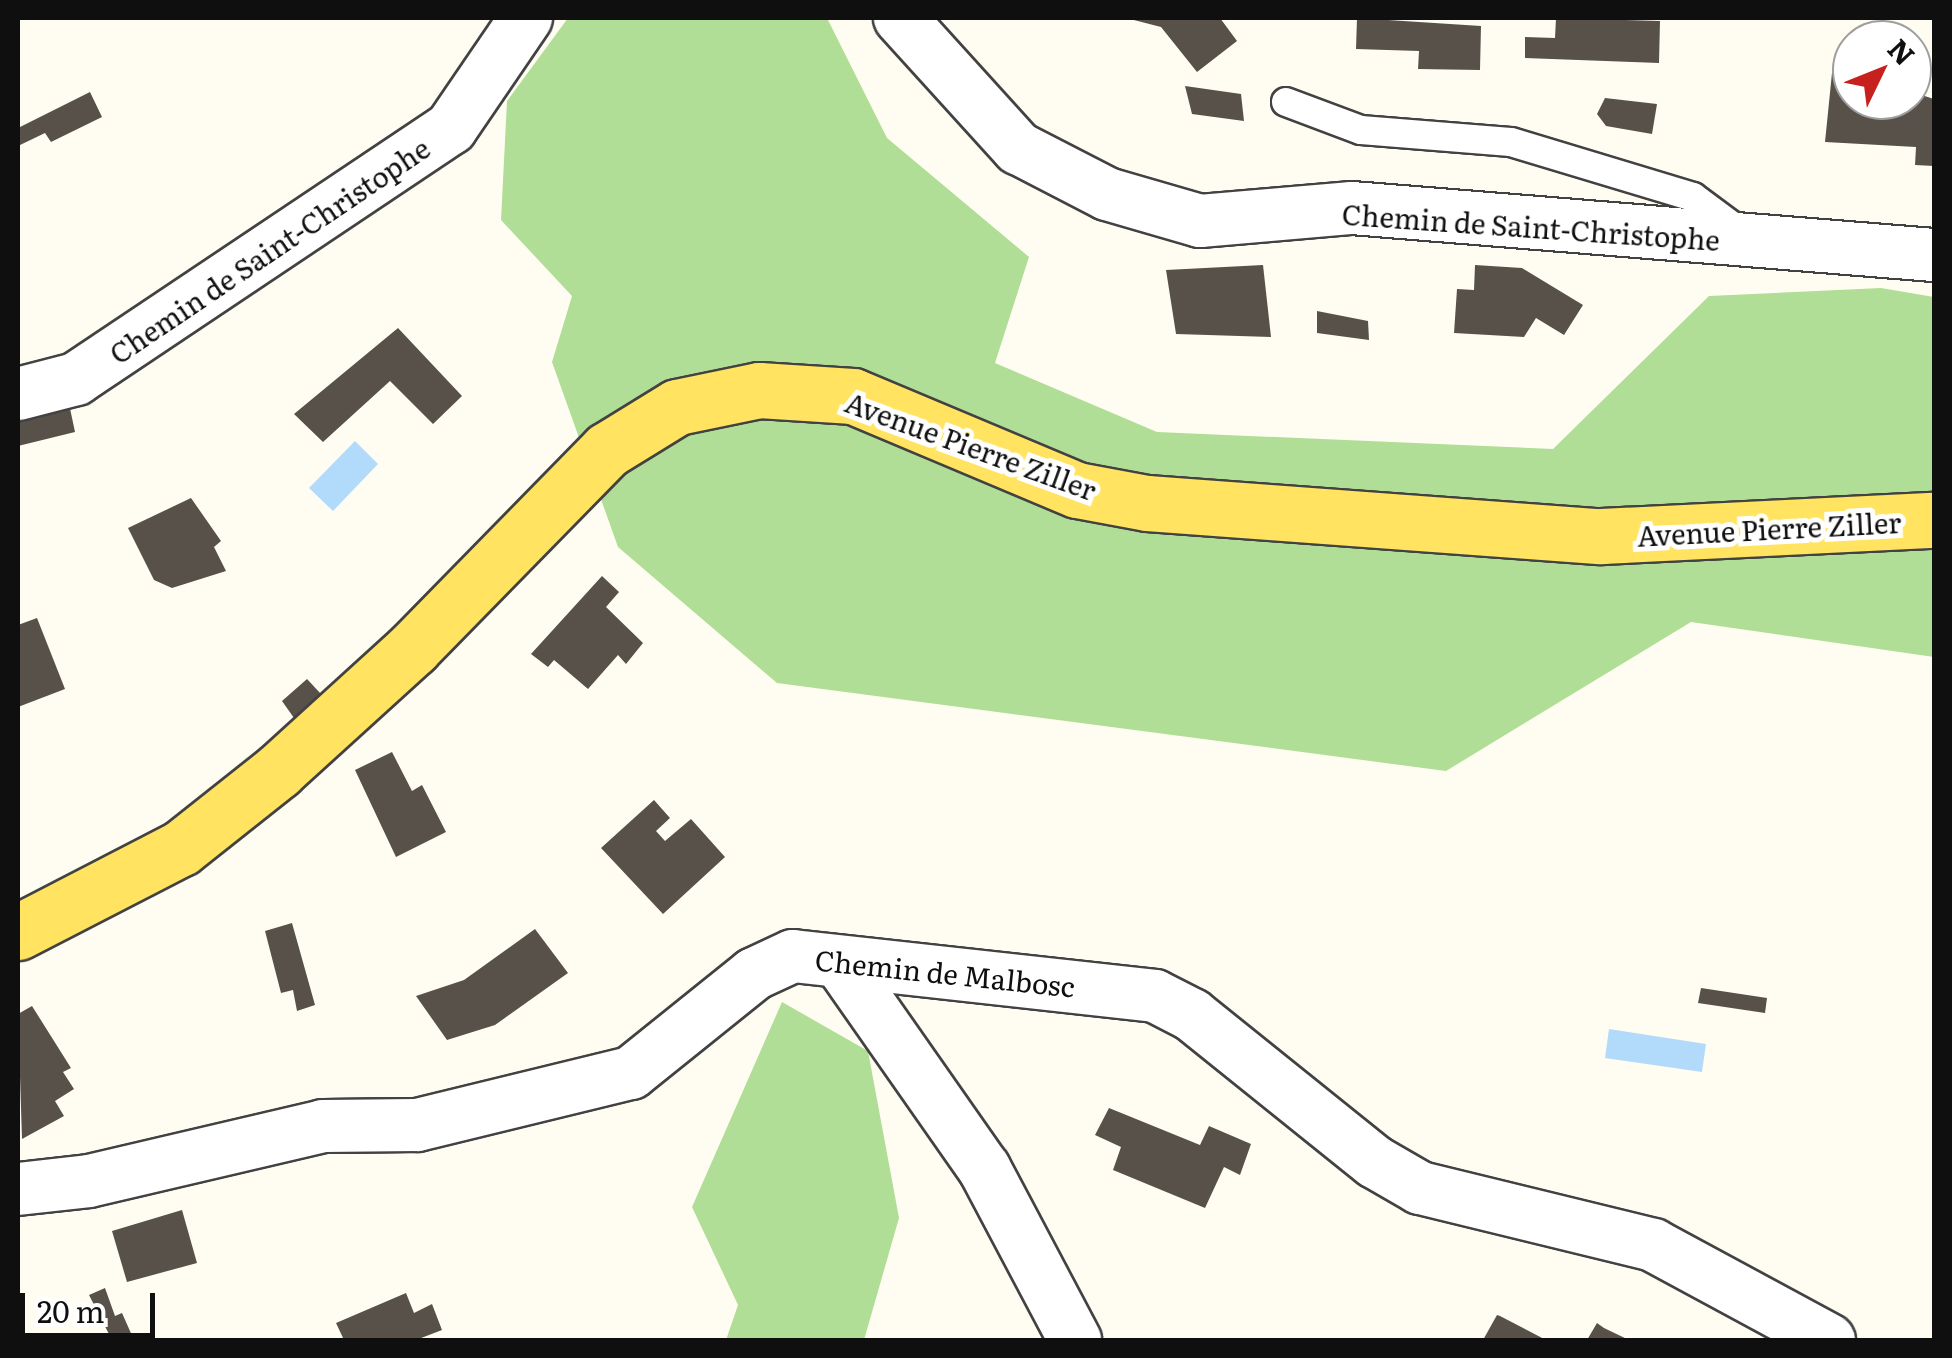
<!DOCTYPE html>
<html>
<head>
<meta charset="utf-8">
<style>
	body { margin:0 }
	#map { position:relative; width:1952px; height:1358px; overflow:hidden; background:#fffdf1; font-family:Literata,serif }
	div>[style] { position:absolute }
	.forest>* { inset:0; background:#b1de96 }
	.water>* { inset:0; background:#b2dafa }
	.building>* { inset:0; background:#58514a }
	.roads { filter:drop-shadow(2px 0 #424242) drop-shadow(-2px 0 #424242) drop-shadow(0 2px #424242) drop-shadow(0 -2px #424242) }
	.lane>* { height:28px; margin:-14px; padding:0 14px; transform-origin:14px; border-radius:14px; background:#fff }
	.street>* { height:52px; margin:-26px; padding:0 26px; transform-origin:26px; border-radius:26px; background:#fff }
	.primary>* { height:55px; margin:-27.5px; padding:0 27.5px; transform-origin:27.5px; border-radius:27.5px; background:#ffe361 }
	span { translate:-50% -50%; white-space:nowrap; text-align:center; line-height:1.15; -webkit-text-stroke:10px #fff; paint-order:stroke }
	.street-label { font-size:28px; color:#0f0f0f }
	.frame { position:absolute; inset:0; border:20px solid #0f0f0f; pointer-events:none }
	.north { position:absolute; left:1832px; top:20px; width:100px; height:100px; box-sizing:border-box; background:#fff; border:2px solid #9f9f9f; border-radius:50%; rotate:47deg; font-size:28px; font-weight:700; line-height:40px; text-align:center; color:#0f0f0f }
	.north::after { content:''; display:block; margin:auto; width:35px; height:45px; background:#c7211e; clip-path:polygon(50% 0,100% 100%,50% 72%,0 100%) }
	.scale { position:absolute; left:20px; top:1293px; width:135px; height:45px; box-sizing:border-box; border:5px solid #0f0f0f; border-top:0; padding-left:12px; font-size:30px; line-height:35px; white-space:nowrap; color:#0f0f0f; -webkit-text-stroke:8px #fff; paint-order:stroke }
</style>
</head>
<body>
<div id="map">
	<div class="forest">
		<div style="clip-path:polygon(568px 18px,827px 18px,887px 138px,1029px 257px,995px 363px,1157px 432px,1553px 449px,1709px 296px,1881px 288px,1934px 297px,1934px 657px,1691px 622px,1446px 771px,777px 683px,618px 547px,552px 362px,572px 296px,501px 220px,507px 101px)"></div>
		<div style="clip-path:polygon(782px 1002px,868px 1051px,899px 1218px,864px 1340px,726px 1340px,738px 1305px,692px 1207px)"></div>
	</div>
	<div class="water">
		<div style="clip-path:polygon(355px 441px,378px 464px,333px 511px,309px 488px)"></div>
		<div style="clip-path:polygon(1609px 1029px,1706px 1044px,1702px 1072px,1605px 1058px)"></div>
	</div>
	<div class="building">
		<div style="clip-path:polygon(1126px 18px,1220px 18px,1237px 41px,1197px 72px,1161px 27px)"></div>
		<div style="clip-path:polygon(1357px 18px,1481px 26px,1480px 70px,1418px 69px,1419px 51px,1356px 49px)"></div>
		<div style="clip-path:polygon(1556px 18px,1660px 21px,1659px 63px,1525px 58px,1525px 37px,1555px 38px)"></div>
		<div style="clip-path:polygon(1833px 63px,1852px 65px,1852px 100px,1912px 100px,1912px 92px,1934px 99px,1934px 166px,1915px 165px,1916px 147px,1825px 142px)"></div>
		<div style="clip-path:polygon(1185px 86px,1241px 94px,1244px 121px,1192px 114px)"></div>
		<div style="clip-path:polygon(90px 92px,102px 117px,51px 142px,45px 133px,18px 146px,18px 128px)"></div>
		<div style="clip-path:polygon(1605px 98px,1657px 104px,1652px 134px,1606px 126px,1597px 114px)"></div>
		<div style="clip-path:polygon(1263px 265px,1271px 337px,1176px 334px,1166px 270px)"></div>
		<div style="clip-path:polygon(1475px 265px,1522px 268px,1583px 305px,1564px 335px,1536px 318px,1524px 337px,1454px 333px,1457px 289px,1474px 290px)"></div>
		<div style="clip-path:polygon(1317px 311px,1368px 321px,1369px 340px,1317px 333px)"></div>
		<div style="clip-path:polygon(398px 328px,462px 396px,433px 424px,390px 381px,323px 442px,294px 414px)"></div>
		<div style="clip-path:polygon(68px 399px,75px 432px,18px 446px,18px 410px)"></div>
		<div style="clip-path:polygon(191px 498px,221px 541px,214px 547px,226px 571px,172px 588px,154px 580px,128px 528px)"></div>
		<div style="clip-path:polygon(602px 576px,619px 592px,606px 607px,643px 643px,626px 664px,618px 655px,588px 689px,554px 660px,548px 667px,531px 654px)"></div>
		<div style="clip-path:polygon(37px 618px,65px 689px,18px 707px,18px 625px)"></div>
		<div style="clip-path:polygon(307px 679px,321px 694px,294px 718px,282px 701px)"></div>
		<div style="clip-path:polygon(392px 752px,412px 791px,422px 785px,446px 832px,396px 857px,355px 770px)"></div>
		<div style="clip-path:polygon(654px 800px,670px 818px,656px 831px,665px 841px,691px 819px,725px 857px,663px 914px,601px 848px)"></div>
		<div style="clip-path:polygon(292px 923px,315px 1005px,297px 1011px,293px 990px,281px 993px,265px 931px)"></div>
		<div style="clip-path:polygon(535px 929px,568px 973px,495px 1025px,447px 1040px,416px 996px,464px 980px)"></div>
		<div style="clip-path:polygon(1701px 988px,1767px 998px,1765px 1013px,1698px 1003px)"></div>
		<div style="clip-path:polygon(32px 1006px,71px 1068px,63px 1072px,74px 1089px,55px 1101px,64px 1116px,22px 1139px,18px 1014px)"></div>
		<div style="clip-path:polygon(1109px 1108px,1200px 1145px,1209px 1126px,1251px 1144px,1240px 1175px,1224px 1167px,1205px 1208px,1113px 1170px,1121px 1147px,1095px 1135px)"></div>
		<div style="clip-path:polygon(182px 1210px,197px 1263px,127px 1282px,112px 1231px)"></div>
		<div style="clip-path:polygon(105px 1288px,115px 1316px,122px 1313px,134px 1340px,112px 1340px,89px 1295px)"></div>
		<div style="clip-path:polygon(406px 1293px,414px 1313px,432px 1304px,442px 1330px,416px 1340px,344px 1340px,336px 1323px)"></div>
		<div style="clip-path:polygon(1497px 1315px,1500px 1316px,1546px 1340px,1483px 1340px)"></div>
		<div style="clip-path:polygon(1597px 1323px,1604px 1328px,1629px 1340px,1587px 1340px)"></div>
	</div>
	<div class="roads">
		<div class="lane">
			<div style="left:1286px;top:102px;width:80px;rotate:20.5deg"></div>
			<div style="left:1361px;top:130px;width:150px;rotate:4.6deg"></div>
			<div style="left:1511px;top:142px;width:190px;rotate:16.8deg"></div>
			<div style="left:1693px;top:197px;width:57px;rotate:36.5deg"></div>
		</div>
		<div class="street">
			<div style="left:900px;top:18px;width:176px;rotate:47.8deg"></div>
			<div style="left:1018px;top:148px;width:100px;rotate:27.3deg"></div>
			<div style="left:1107px;top:194px;width:97px;rotate:16.2deg"></div>
			<div style="left:1200px;top:221px;width:153px;rotate:-4.9deg"></div>
			<div style="left:1352px;top:208px;width:584px;rotate:4.62deg"></div>
			<div style="left:18px;top:394px;width:60px;rotate:-14.5deg"></div>
			<div style="left:76px;top:379px;width:451px;rotate:-33.8deg"></div>
			<div style="left:451px;top:128px;width:133px;rotate:-55.7deg"></div>
			<div style="left:843px;top:967px;width:246px;rotate:55deg"></div>
			<div style="left:984px;top:1168px;width:195px;rotate:62.1deg"></div>
			<div style="left:18px;top:1189px;width:71px;rotate:-6.4deg"></div>
			<div style="left:89px;top:1181px;width:240px;rotate:-13.2deg"></div>
			<div style="left:323px;top:1126px;width:94px;rotate:-0.6deg"></div>
			<div style="left:417px;top:1125px;width:220px;rotate:-13.7deg"></div>
			<div style="left:631px;top:1073px;width:158px;rotate:-38.8deg"></div>
			<div style="left:754px;top:974px;width:43px;rotate:-24.8deg"></div>
			<div style="left:793px;top:956px;width:364px;rotate:6.3deg"></div>
			<div style="left:1155px;top:996px;width:42px;rotate:27.2deg"></div>
			<div style="left:1192px;top:1015px;width:235px;rotate:38.8deg"></div>
			<div style="left:1375px;top:1162px;width:52px;rotate:30deg"></div>
			<div style="left:1420px;top:1188px;width:240px;rotate:13.7deg"></div>
			<div style="left:1653px;top:1245px;width:200px;rotate:28.4deg"></div>
		</div>
		<div class="primary">
			<div style="left:18px;top:932px;width:183px;rotate:-27.3deg"></div>
			<div style="left:181px;top:848px;width:124px;rotate:-38.4deg"></div>
			<div style="left:278px;top:771px;width:183px;rotate:-42.3deg"></div>
			<div style="left:413px;top:648px;width:277px;rotate:-45.6deg"></div>
			<div style="left:607px;top:450px;width:82px;rotate:-31.6deg"></div>
			<div style="left:677px;top:407px;width:84px;rotate:-11.7deg"></div>
			<div style="left:759px;top:390px;width:94px;rotate:3.7deg"></div>
			<div style="left:853px;top:396px;width:243px;rotate:22.8deg"></div>
			<div style="left:1077px;top:490px;width:71px;rotate:10.5deg"></div>
			<div style="left:1147px;top:503px;width:455px;rotate:4.2deg"></div>
			<div style="left:1601px;top:536px;width:333px;rotate:-2.8deg"></div>
		</div>
	</div>
	<div class="street-label">
		<span style="left:1531px;top:226px;rotate:4deg">Chemin de Saint-Christophe</span>
		<span style="left:269px;top:250px;rotate:-34deg">Chemin de Saint-Christophe</span>
		<span style="left:971px;top:445px;rotate:20deg">Avenue Pierre Ziller</span>
		<span style="left:1769px;top:528px;rotate:-3deg">Avenue Pierre Ziller</span>
		<span style="left:945px;top:972px;rotate:6deg">Chemin de Malbosc</span>
	</div>
	<div class="frame"></div>
	<div class="north">N</div>
	<div class="scale">20 m</div>
</div>
</body>
</html>
